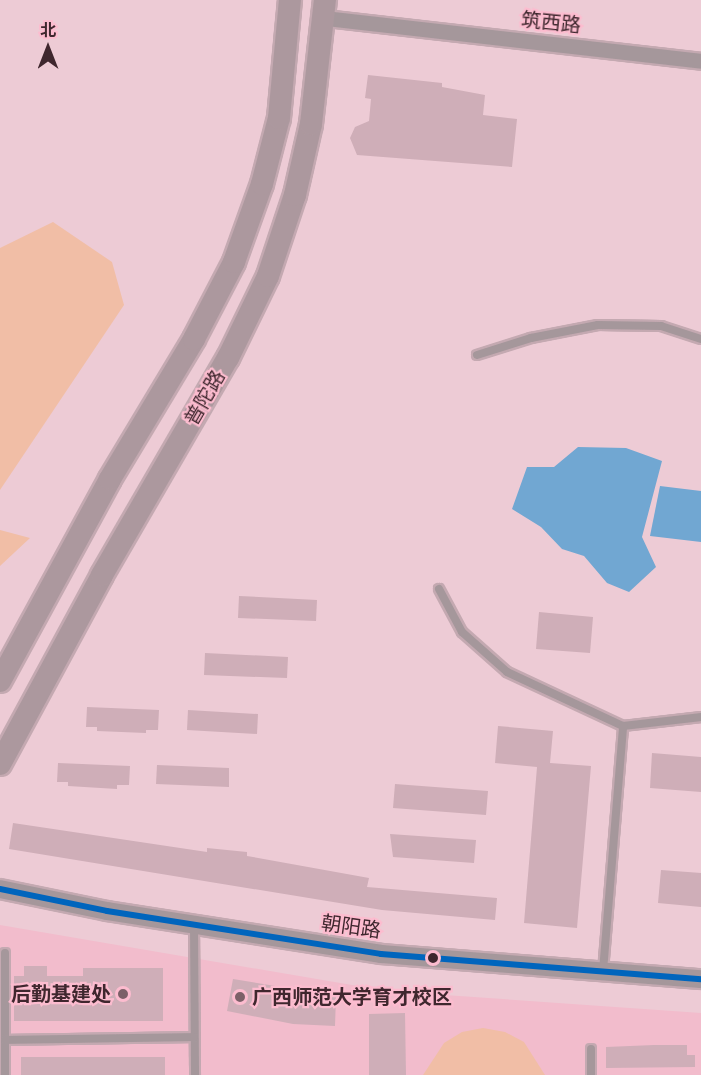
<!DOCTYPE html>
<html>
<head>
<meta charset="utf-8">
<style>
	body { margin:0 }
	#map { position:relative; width:701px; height:1075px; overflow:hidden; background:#edcbd5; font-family:Inter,"Noto Sans SC",sans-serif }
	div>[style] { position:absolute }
	.built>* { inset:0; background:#f2bccc }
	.green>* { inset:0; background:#f1bea6 }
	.water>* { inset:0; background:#71a7d2 }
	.building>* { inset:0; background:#cfaeb8 }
	.roads { filter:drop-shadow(2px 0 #c4a9b1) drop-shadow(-2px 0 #c4a9b1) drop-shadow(0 2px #c4a9b1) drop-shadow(0 -2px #c4a9b1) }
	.service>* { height:8px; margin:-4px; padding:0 4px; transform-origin:4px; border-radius:4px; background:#a5979b }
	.minor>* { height:15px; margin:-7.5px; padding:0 7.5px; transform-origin:7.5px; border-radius:7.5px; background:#a5979b }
	.tertiary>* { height:18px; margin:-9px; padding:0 9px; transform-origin:9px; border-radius:9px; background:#a5979b }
	.primary>* { height:22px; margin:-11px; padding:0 11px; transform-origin:11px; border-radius:11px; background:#ac989e }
	.bus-1>* { height:6px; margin:-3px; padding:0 3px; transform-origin:3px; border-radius:3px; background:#0065bd }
	.dots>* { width:16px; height:16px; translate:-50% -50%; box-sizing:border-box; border:3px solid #fcbccf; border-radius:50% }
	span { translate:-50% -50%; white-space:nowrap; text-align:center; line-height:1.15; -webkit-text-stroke:4.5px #fcbccf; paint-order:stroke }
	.street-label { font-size:20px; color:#3f272e }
	.poi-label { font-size:20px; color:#3f272e; font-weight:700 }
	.right { translate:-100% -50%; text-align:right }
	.left { translate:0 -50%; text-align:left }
	.north { position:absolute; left:18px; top:18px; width:60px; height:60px; -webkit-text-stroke:4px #fcbccf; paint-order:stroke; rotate:0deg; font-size:16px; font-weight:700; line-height:24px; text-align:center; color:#3f272e }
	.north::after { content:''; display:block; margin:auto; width:21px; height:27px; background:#3f272e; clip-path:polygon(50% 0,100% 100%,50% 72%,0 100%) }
</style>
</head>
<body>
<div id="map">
	<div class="built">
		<div style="clip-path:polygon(0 925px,387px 991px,701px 1013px,701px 1075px,0 1075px)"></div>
	</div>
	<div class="green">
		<div style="clip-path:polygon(53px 222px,112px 262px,124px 305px,0 490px,0 248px)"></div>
		<div style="clip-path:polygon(0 530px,30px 538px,0 566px)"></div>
		<div style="clip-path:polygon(483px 1028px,505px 1032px,524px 1042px,545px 1075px,423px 1075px,444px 1043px,462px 1032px)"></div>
	</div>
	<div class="water">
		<div style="clip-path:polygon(578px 447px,626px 448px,662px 461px,642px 537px,656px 567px,629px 592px,607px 583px,584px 556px,562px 549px,541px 527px,512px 509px,527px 467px,554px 467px)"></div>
		<div style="clip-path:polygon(660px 486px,701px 491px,701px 542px,650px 536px)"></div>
	</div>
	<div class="building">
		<div style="clip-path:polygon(368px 75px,442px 83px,442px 87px,485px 95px,483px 115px,517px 119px,512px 167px,357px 155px,350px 138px,355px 127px,369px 121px,371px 99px,365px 98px)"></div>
		<div style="clip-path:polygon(239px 596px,317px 600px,316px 621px,238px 618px)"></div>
		<div style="clip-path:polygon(539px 612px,593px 617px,590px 653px,536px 649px)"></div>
		<div style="clip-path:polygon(205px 653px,288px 657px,287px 678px,204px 675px)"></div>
		<div style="clip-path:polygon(87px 707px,159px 710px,158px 730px,146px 730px,146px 733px,97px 731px,97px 727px,86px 727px)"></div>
		<div style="clip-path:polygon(188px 710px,258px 714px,257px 734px,187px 730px)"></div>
		<div style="clip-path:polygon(498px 726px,553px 731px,550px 763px,591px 766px,577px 928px,524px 923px,537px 767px,495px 763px)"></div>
		<div style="clip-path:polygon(652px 753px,701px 757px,701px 792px,650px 788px)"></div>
		<div style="clip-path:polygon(58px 763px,130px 766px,129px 785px,117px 785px,117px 789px,68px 786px,68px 782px,57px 782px)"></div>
		<div style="clip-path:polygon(157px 765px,229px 768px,229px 787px,156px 784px)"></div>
		<div style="clip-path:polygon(395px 784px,488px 791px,486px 815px,393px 808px)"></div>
		<div style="clip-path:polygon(13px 823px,207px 852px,207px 848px,247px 852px,247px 856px,369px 878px,367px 887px,497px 898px,495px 920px,382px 910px,9px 849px)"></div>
		<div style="clip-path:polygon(390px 834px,476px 840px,474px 863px,393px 857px)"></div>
		<div style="clip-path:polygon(661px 870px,701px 873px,701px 907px,658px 903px)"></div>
		<div style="clip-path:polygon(24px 966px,47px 966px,47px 976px,83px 976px,83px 968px,163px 968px,163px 1021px,14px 1021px,14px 976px,24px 976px)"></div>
		<div style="clip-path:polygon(233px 979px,336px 996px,335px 1026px,293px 1024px,227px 1011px)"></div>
		<div style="clip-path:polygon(405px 1013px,406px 1075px,369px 1075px,369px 1014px)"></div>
		<div style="clip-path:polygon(654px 1045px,687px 1045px,687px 1055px,695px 1055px,695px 1067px,606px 1068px,606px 1047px)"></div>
		<div style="clip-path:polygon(21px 1057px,165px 1057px,165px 1075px,21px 1075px)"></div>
	</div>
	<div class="roads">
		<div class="service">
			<div style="left:477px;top:355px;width:57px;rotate:-17.5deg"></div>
			<div style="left:531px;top:338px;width:68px;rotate:-11deg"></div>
			<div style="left:598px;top:325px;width:63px;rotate:0.9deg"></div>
			<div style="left:661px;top:326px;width:42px;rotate:18deg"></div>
			<div style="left:439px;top:589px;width:49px;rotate:61.9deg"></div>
			<div style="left:462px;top:632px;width:60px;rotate:41.6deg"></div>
			<div style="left:507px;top:672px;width:128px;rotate:25deg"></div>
			<div style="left:623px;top:726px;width:79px;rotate:-6.6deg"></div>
			<div style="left:194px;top:925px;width:150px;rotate:89.6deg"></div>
			<div style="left:5px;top:953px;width:122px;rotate:90deg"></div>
			<div style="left:603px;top:971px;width:246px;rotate:-85.3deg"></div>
			<div style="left:5px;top:1040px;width:189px;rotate:-0.9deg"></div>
			<div style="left:591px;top:1049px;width:26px;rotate:90deg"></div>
		</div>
		<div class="minor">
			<div style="left:325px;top:18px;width:378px;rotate:6.5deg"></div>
		</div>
		<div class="tertiary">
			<div style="left:0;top:889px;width:109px;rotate:11.6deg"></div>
			<div style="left:107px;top:911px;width:277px;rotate:8.9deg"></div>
			<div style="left:381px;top:954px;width:321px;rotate:4.5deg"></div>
		</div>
		<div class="primary">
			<div style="left:0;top:681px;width:230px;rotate:-61.4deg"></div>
			<div style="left:110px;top:479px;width:163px;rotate:-59deg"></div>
			<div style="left:194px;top:339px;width:87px;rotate:-62.5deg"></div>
			<div style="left:234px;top:262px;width:83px;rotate:-70.3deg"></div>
			<div style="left:262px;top:184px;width:68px;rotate:-75.6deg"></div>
			<div style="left:279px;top:118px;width:119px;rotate:-84.7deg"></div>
			<div style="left:0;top:764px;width:215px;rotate:-61.6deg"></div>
			<div style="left:102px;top:575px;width:251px;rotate:-59.9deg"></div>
			<div style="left:228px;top:358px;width:91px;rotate:-64deg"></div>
			<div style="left:268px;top:276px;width:85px;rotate:-71.6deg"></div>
			<div style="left:295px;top:195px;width:73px;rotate:-77.3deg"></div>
			<div style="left:311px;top:124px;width:125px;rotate:-83.6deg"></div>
		</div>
	</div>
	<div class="bus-1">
		<div style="left:0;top:889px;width:109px;rotate:11.6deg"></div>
		<div style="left:107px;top:911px;width:277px;rotate:8.9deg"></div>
		<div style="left:381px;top:954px;width:321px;rotate:4.5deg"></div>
	</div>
	<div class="dots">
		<div style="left:433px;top:958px;background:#3f272e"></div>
		<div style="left:123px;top:994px;background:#7c6068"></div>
		<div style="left:240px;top:997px;background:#7c6068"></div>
	</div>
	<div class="street-label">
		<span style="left:551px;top:23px;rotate:6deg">筑西路</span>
		<span style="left:205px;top:398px;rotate:-60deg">普陀路</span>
		<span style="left:351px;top:927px;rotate:8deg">朝阳路</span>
	</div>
	<div class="poi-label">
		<span class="right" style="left:111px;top:994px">后勤基建处</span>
		<span class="left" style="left:252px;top:997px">广西师范大学育才校区</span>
	</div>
	<div class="north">北</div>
</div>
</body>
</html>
